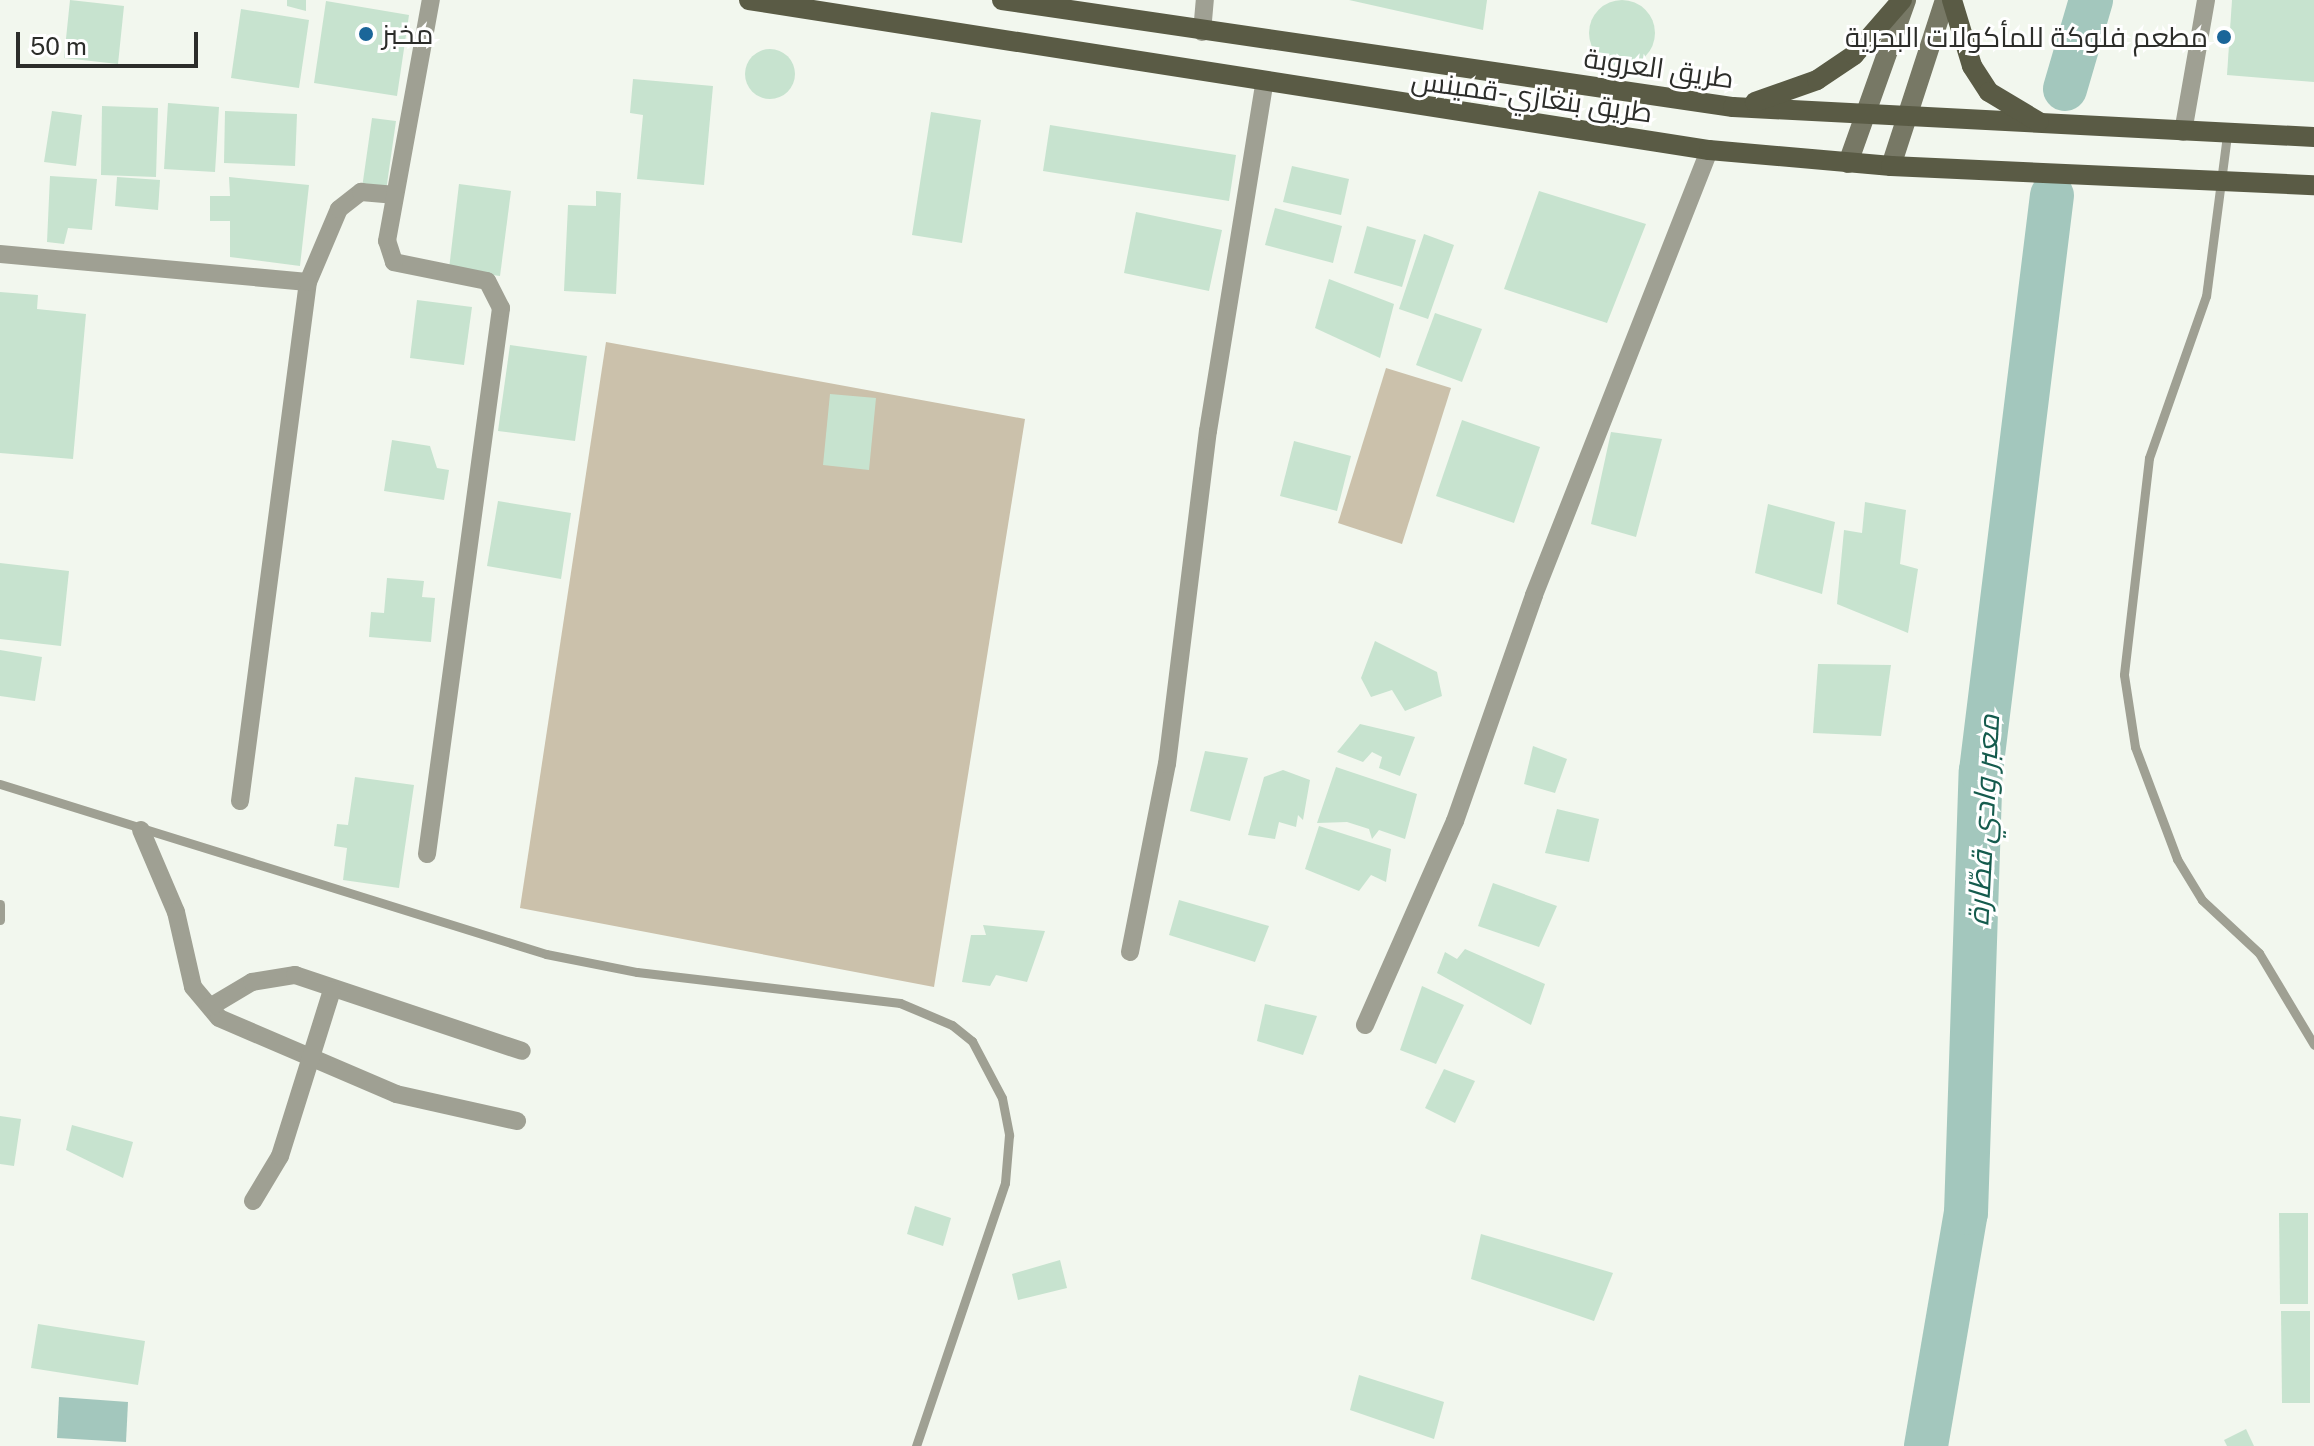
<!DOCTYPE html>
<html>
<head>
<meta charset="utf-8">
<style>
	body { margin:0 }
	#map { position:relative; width:2314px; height:1446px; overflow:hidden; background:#f2f7ee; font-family:"Public Sans",Cairo,sans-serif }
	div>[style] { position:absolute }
	.green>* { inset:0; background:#cbc1ab }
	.water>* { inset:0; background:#a3c7bd }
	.river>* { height:44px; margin:-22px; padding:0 22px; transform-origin:22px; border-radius:22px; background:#a3c7bd }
	.building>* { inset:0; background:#c7e3cf }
	.round { border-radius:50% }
	.service>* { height:9px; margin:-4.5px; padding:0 4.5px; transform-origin:4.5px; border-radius:4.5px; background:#9fa093 }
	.minor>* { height:18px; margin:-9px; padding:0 9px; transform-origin:9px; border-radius:9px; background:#9fa093 }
	.secondary>* { height:20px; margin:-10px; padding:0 10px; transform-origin:10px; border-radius:10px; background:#777865 }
	.primary>* { height:20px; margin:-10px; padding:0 10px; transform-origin:10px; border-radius:10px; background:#5a5b45 }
	.dots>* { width:22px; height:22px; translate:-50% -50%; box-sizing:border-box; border:4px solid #fff; border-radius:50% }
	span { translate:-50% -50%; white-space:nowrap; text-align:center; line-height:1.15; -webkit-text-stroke:6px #fff; paint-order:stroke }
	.poi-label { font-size:28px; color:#2c2d2a }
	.left { translate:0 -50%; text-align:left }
	.right { translate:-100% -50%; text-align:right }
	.street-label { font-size:28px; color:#2c2d2a }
	.water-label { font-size:30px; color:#155b4d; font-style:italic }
	.scale { position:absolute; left:16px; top:32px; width:182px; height:36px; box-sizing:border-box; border:4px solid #2c2d2a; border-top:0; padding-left:10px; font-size:24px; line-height:28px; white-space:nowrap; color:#2c2d2a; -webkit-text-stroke:6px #fff; paint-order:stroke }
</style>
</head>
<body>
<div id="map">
	<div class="green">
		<div style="clip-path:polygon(606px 342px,1025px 419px,934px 987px,520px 908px)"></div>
		<div style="clip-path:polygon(1386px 368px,1451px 388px,1402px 544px,1338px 523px)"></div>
	</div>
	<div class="water">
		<div style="clip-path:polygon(59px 1397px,128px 1402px,126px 1442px,57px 1438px)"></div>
	</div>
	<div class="river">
		<div style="left:2065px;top:89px;width:93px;rotate:-73.7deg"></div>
		<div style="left:1926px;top:1446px;width:236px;rotate:-80.3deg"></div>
		<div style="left:1966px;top:1213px;width:442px;rotate:-88.1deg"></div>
		<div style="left:1981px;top:771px;width:580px;rotate:-82.97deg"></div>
	</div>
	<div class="building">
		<div class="round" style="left:1589px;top:0;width:66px;height:66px"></div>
		<div style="clip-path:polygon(70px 0,124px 6px,118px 64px,64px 58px)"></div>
		<div style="clip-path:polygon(287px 0,306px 0,306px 11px,287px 6px)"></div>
		<div style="clip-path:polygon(1349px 0,1487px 0,1483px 30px)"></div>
		<div style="clip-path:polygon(2232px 0,2314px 0,2314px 82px,2227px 75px)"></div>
		<div style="clip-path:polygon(326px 1px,409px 15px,397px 96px,314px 83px)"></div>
		<div style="clip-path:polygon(241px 9px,309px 20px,299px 88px,231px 78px)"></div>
		<div class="round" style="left:745px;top:49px;width:50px;height:50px"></div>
		<div style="clip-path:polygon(633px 79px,713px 86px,704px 185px,637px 179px,643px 115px,630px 113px)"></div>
		<div style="clip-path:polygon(168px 103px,219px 107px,215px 172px,164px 169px)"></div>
		<div style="clip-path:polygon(102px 106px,158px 108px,156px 177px,101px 175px)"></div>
		<div style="clip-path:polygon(52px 111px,82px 115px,76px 166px,44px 162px)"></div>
		<div style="clip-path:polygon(225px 111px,297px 114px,295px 166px,224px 163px)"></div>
		<div style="clip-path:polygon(931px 112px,981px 120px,962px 243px,912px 235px)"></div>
		<div style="clip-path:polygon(372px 118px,396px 121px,386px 191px,362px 188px)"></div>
		<div style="clip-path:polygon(1050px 125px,1236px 155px,1229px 201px,1043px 171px)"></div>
		<div style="clip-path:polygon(1292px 166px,1349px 179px,1341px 215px,1283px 202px)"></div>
		<div style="clip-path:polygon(50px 176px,97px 179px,92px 230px,68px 228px,64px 244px,47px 242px)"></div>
		<div style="clip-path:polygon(117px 177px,160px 180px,158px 210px,115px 206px)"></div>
		<div style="clip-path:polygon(229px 177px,309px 185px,300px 266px,230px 257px,230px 221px,210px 221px,210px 196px,230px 196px)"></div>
		<div style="clip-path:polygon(459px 184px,511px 191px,500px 276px,449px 269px)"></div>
		<div style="clip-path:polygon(596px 191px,621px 193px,616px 294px,564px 291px,568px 205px,596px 206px)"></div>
		<div style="clip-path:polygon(1539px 191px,1646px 224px,1607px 323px,1504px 289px)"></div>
		<div style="clip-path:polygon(1275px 208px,1342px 226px,1333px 263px,1265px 245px)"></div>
		<div style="clip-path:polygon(1136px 212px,1222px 230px,1209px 291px,1124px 273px)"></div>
		<div style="clip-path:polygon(1367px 226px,1416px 240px,1402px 287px,1354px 273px)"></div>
		<div style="clip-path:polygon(1424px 234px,1454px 245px,1428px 319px,1399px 309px)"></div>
		<div style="clip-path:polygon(1329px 279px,1394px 304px,1380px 358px,1315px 328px)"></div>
		<div style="clip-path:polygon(0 292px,38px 295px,37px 309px,86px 314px,73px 459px,0 453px)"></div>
		<div style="clip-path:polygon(417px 300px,472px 307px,464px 365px,410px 358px)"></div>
		<div style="clip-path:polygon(1435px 313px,1482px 329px,1462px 382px,1416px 365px)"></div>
		<div style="clip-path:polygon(510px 345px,587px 356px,575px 441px,498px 431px)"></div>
		<div style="clip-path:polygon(830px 394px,876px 398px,869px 470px,823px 465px)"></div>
		<div style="clip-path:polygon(1462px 420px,1540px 447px,1514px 523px,1436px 496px)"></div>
		<div style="clip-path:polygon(1611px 432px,1662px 439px,1636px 537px,1591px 524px)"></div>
		<div style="clip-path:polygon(392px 440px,430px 446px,437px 468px,449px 470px,444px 500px,384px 491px)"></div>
		<div style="clip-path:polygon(1294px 441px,1351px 456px,1337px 511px,1280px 496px)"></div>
		<div style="clip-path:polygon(498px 501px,571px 513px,561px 579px,487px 566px)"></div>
		<div style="clip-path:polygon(1865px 502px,1906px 510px,1900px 564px,1918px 569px,1908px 633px,1837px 604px,1844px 530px,1862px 533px)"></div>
		<div style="clip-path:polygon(1768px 504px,1835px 522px,1822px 594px,1755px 573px)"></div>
		<div style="clip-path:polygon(0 563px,69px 571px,61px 646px,0 639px)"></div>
		<div style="clip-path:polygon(387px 578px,424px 581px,422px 597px,435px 598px,431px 642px,369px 637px,371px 612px,384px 613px)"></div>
		<div style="clip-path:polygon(1375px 641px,1437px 672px,1442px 696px,1405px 711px,1392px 690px,1371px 697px,1361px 678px)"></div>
		<div style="clip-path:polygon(0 650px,42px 657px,35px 701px,0 696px)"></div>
		<div style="clip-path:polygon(1818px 664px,1891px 665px,1881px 736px,1813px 733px)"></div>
		<div style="clip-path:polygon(1360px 724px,1415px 737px,1400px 776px,1379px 768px,1382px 757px,1372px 752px,1363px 762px,1337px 752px)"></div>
		<div style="clip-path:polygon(1533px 746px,1567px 759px,1555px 793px,1524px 784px)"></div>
		<div style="clip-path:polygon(1205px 751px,1248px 758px,1230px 821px,1190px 811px)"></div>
		<div style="clip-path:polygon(1336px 767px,1417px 794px,1405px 839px,1379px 830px,1372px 839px,1369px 829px,1347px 822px,1317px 823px)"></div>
		<div style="clip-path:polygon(1283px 770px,1310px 780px,1303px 820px,1298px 815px,1296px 827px,1279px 822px,1275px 839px,1248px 835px,1264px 777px)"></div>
		<div style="clip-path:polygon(355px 777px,414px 785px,399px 888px,343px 880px,347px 848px,334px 846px,337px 824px,348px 825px)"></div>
		<div style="clip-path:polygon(1557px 809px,1599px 819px,1589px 862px,1545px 853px)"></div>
		<div style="clip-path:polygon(1319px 826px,1391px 849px,1386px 882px,1371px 875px,1359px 891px,1305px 869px)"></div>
		<div style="clip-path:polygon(1493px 883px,1557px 906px,1539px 947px,1478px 926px)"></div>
		<div style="clip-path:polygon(1179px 900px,1269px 926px,1255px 962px,1169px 935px)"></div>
		<div style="clip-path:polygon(983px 925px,1045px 931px,1027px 982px,996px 975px,990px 986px,962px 982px,971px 935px,986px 935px)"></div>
		<div style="clip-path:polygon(1465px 949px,1545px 984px,1531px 1025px,1437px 973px,1445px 952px,1457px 959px)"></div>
		<div style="clip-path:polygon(1422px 986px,1464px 1005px,1436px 1064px,1400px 1050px)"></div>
		<div style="clip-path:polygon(1265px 1004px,1317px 1016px,1303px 1055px,1257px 1041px)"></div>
		<div style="clip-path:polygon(1444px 1069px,1475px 1081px,1455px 1123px,1425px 1108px)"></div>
		<div style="clip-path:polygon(0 1116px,21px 1119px,14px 1166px,0 1164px)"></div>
		<div style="clip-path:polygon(72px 1125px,133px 1142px,123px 1178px,66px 1150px)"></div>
		<div style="clip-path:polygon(915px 1206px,951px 1218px,943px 1246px,907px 1234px)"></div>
		<div style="clip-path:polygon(2279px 1213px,2308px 1213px,2308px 1304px,2280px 1304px)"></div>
		<div style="clip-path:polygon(1481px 1234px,1613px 1273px,1594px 1321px,1471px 1279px)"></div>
		<div style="clip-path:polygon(1060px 1260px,1067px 1288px,1018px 1300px,1012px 1274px)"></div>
		<div style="clip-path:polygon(2281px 1311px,2310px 1311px,2310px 1403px,2282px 1403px)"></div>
		<div style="clip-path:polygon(38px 1324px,145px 1341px,138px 1385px,31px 1368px)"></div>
		<div style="clip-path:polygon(1359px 1375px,1444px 1402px,1434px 1439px,1350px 1410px)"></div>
		<div style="clip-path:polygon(2246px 1429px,2254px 1446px,2227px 1446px,2224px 1440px)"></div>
	</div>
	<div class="service">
		<div style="left:2227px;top:135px;width:162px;rotate:97.4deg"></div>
		<div style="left:2206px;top:296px;width:172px;rotate:109.4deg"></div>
		<div style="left:2149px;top:458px;width:218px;rotate:96.6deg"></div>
		<div style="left:2124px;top:675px;width:73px;rotate:81.3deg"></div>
		<div style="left:2135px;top:747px;width:120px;rotate:69.4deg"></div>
		<div style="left:2177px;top:859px;width:48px;rotate:58.6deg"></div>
		<div style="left:2202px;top:900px;width:78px;rotate:42.9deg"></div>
		<div style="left:2259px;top:953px;width:107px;rotate:59.1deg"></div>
		<div style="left:0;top:784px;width:572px;rotate:17.29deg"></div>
		<div style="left:546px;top:954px;width:93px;rotate:11.2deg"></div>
		<div style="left:637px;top:972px;width:265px;rotate:6.7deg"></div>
		<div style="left:900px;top:1003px;width:56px;rotate:22.9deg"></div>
		<div style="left:952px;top:1025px;width:26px;rotate:39deg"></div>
		<div style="left:972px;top:1041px;width:64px;rotate:62.2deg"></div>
		<div style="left:1002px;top:1098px;width:38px;rotate:79deg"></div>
		<div style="left:1009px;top:1135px;width:48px;rotate:94.8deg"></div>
		<div style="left:1005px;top:1183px;width:278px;rotate:108.7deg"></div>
		<div style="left:0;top:904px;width:16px;rotate:90deg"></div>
	</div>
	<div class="minor">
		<div style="left:1202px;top:32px;width:32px;rotate:-85deg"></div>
		<div style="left:2183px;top:132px;width:134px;rotate:-80.1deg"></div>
		<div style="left:0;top:254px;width:309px;rotate:5.2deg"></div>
		<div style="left:240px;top:801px;width:523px;rotate:-82.54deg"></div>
		<div style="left:308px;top:282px;width:79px;rotate:-67deg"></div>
		<div style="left:339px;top:209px;width:28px;rotate:-38deg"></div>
		<div style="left:361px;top:192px;width:32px;rotate:5deg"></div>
		<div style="left:141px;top:830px;width:89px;rotate:66.9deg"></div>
		<div style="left:176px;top:912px;width:77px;rotate:77.2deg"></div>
		<div style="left:193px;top:987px;width:40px;rotate:50deg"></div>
		<div style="left:219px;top:1018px;width:193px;rotate:23.2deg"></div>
		<div style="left:396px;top:1094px;width:124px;rotate:12.6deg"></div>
		<div style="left:427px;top:854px;width:551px;rotate:-82.28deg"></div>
		<div style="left:501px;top:308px;width:30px;rotate:-117deg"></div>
		<div style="left:487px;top:281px;width:95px;rotate:-168.5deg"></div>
		<div style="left:394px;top:262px;width:22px;rotate:-108deg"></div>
		<div style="left:387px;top:241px;width:245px;rotate:-79.7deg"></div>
		<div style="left:1130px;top:952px;width:192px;rotate:-78.9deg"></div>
		<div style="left:1167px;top:764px;width:336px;rotate:-83deg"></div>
		<div style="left:1208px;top:431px;width:351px;rotate:-80.8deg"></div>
		<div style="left:210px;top:1007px;width:49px;rotate:-30.8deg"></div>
		<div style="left:252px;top:982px;width:44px;rotate:-9.2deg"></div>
		<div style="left:295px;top:975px;width:239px;rotate:18.5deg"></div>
		<div style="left:1365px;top:1025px;width:223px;rotate:-66.2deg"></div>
		<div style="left:1455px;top:821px;width:239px;rotate:-70.7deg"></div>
		<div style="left:1534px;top:595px;width:478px;rotate:-68.5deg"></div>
		<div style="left:253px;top:1201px;width:52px;rotate:-59deg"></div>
		<div style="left:280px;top:1156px;width:174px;rotate:-72.6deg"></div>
	</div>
	<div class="secondary">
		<div style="left:1848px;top:163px;width:173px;rotate:-70.4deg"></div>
		<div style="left:1891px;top:166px;width:175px;rotate:-72deg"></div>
	</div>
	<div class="primary">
		<div style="left:749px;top:0;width:972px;rotate:8.88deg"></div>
		<div style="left:1709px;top:150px;width:183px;rotate:5deg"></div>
		<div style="left:1891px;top:166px;width:423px;rotate:2.6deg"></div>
		<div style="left:1002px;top:0;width:739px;rotate:8.33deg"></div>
		<div style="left:1733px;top:107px;width:582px;rotate:2.96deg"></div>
		<div style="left:1952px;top:0;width:69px;rotate:73.1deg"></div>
		<div style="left:1972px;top:66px;width:31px;rotate:57deg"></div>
		<div style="left:1989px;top:92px;width:58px;rotate:31deg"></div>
		<div style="left:1755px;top:102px;width:66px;rotate:-19.5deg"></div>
		<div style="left:1817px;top:80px;width:45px;rotate:-34deg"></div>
		<div style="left:1854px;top:55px;width:73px;rotate:-48.9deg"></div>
	</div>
	<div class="dots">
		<div style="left:366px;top:34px;background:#1a6699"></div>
		<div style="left:2224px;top:37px;background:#1a6699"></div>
	</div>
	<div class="poi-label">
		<span class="left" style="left:382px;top:34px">مخبز</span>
		<span class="right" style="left:2208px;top:37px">مطعم فلوكة للمأكولات البحرية</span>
	</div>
	<div class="street-label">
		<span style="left:1659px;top:68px;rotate:8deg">طريق العروبة</span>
		<span style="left:1532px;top:96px;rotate:8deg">طريق بنغازي-قمينس</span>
	</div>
	<div class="water-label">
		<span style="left:1983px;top:820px;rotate:-87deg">معبر وادي قطّارة</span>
	</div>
	<div class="scale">50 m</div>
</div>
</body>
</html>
